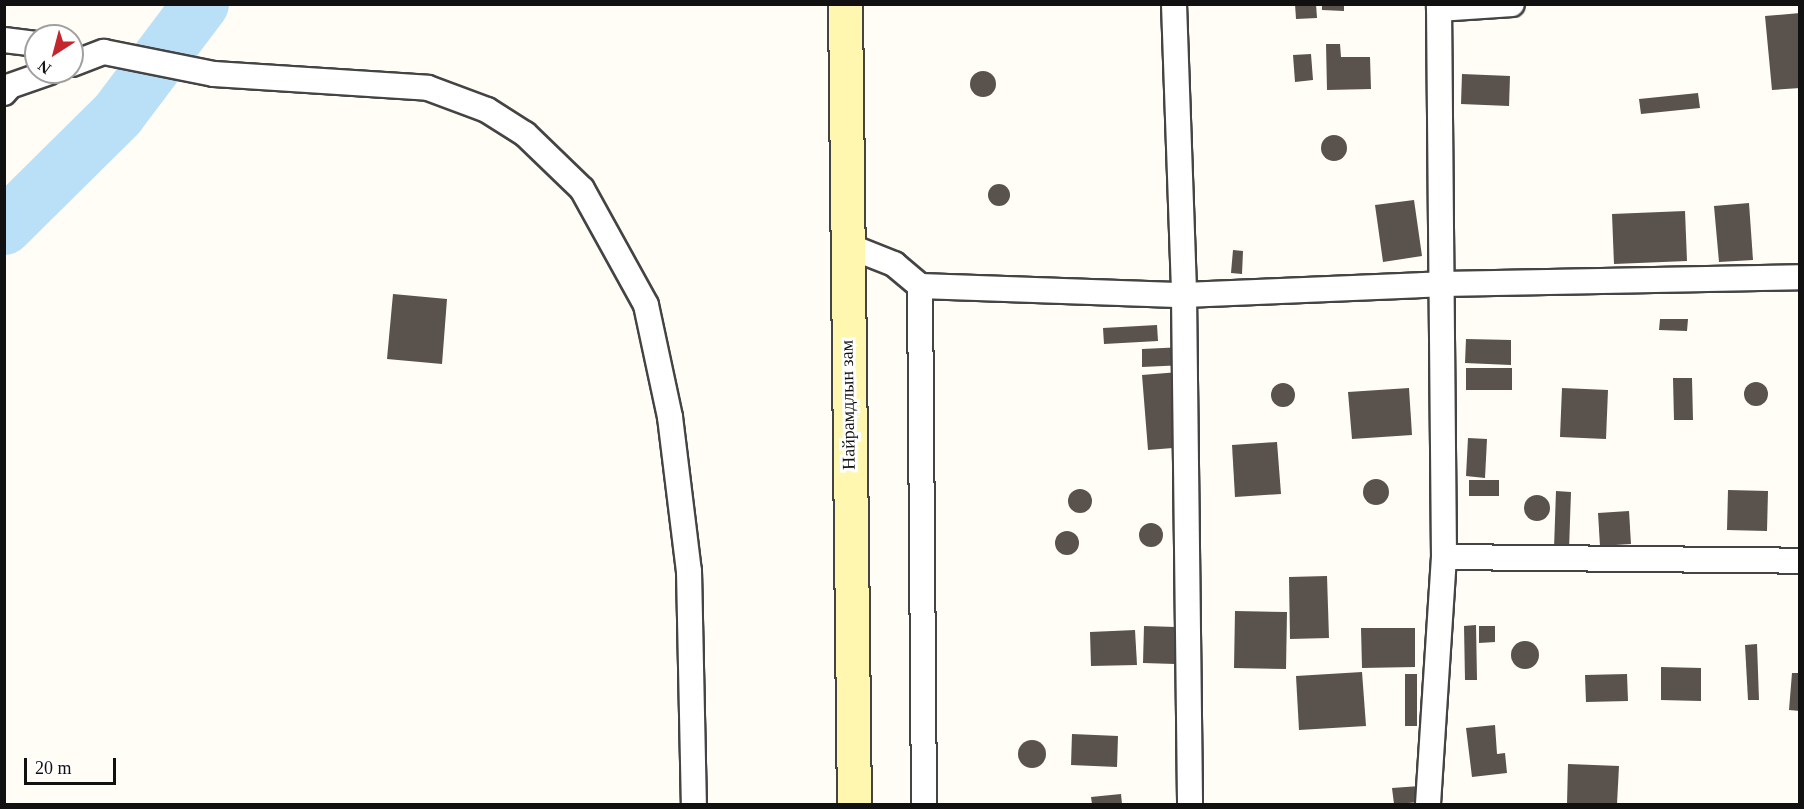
<!DOCTYPE html>
<html>
<head>
<meta charset="utf-8">
<style>
	body { margin:0 }
	#map { position:relative; width:1804px; height:809px; overflow:hidden; background:#fffdf5; font-family:"Times New Roman",serif }
	div>[style] { position:absolute }
	.river>* { height:56px; margin:-28px; padding:0 28px; transform-origin:28px; border-radius:28px; background:#b9e0f7 }
	.building>* { inset:0; background:#5a524d }
	.round { border-radius:50% }
	.roads { filter:drop-shadow(2px 0 #444) drop-shadow(-2px 0 #444) drop-shadow(0 2px #444) drop-shadow(0 -2px #444) }
	.minor>* { height:24px; margin:-12px; padding:0 12px; transform-origin:12px; border-radius:12px; background:#fff }
	.secondary>* { height:33px; margin:-16.5px; padding:0 16.5px; transform-origin:16.5px; border-radius:16.5px; background:#fff6b0 }
	span { translate:-50% -50%; white-space:nowrap; text-align:center; line-height:1.15; -webkit-text-stroke:6px #fff; paint-order:stroke }
	.street-label { font-size:18px; color:#111 }
	.frame { position:absolute; inset:0; border:6px solid #111; pointer-events:none }
	.north { position:absolute; left:24px; top:24px; width:60px; height:60px; box-sizing:border-box; background:#fff; border:2px solid #a0a0a0; border-radius:50%; rotate:216deg; font-size:16px; font-weight:700; line-height:24px; text-align:center; color:#111 }
	.north::after { content:''; display:block; margin:auto; width:21px; height:27px; background:#c4262e; clip-path:polygon(50% 0,100% 100%,50% 72%,0 100%) }
	.scale { position:absolute; left:24px; top:758px; width:92px; height:27px; box-sizing:border-box; border:3px solid #111; border-top:0; padding-left:8px; font-size:18px; line-height:21px; white-space:nowrap; color:#111; -webkit-text-stroke:4px #fff; paint-order:stroke }
</style>
</head>
<body>
<div id="map">
	<div class="river">
		<div style="left:4px;top:227px;width:161px;rotate:-44.7deg"></div>
		<div style="left:118px;top:114px;width:138px;rotate:-53deg"></div>
	</div>
	<div class="building">
		<div style="clip-path:polygon(1295px 4px,1316px 4px,1317px 18px,1296px 19px)"></div>
		<div style="clip-path:polygon(1322px 4px,1344px 4px,1344px 11px,1322px 10px)"></div>
		<div style="clip-path:polygon(1800px 13px,1800px 88px,1772px 90px,1765px 16px)"></div>
		<div style="clip-path:polygon(1326px 44px,1340px 44px,1341px 57px,1370px 57px,1371px 89px,1327px 90px)"></div>
		<div style="clip-path:polygon(1311px 54px,1313px 80px,1295px 82px,1293px 55px)"></div>
		<div class="round" style="left:970px;top:71px;width:26px;height:26px"></div>
		<div style="clip-path:polygon(1462px 74px,1510px 76px,1509px 106px,1461px 104px)"></div>
		<div style="clip-path:polygon(1698px 93px,1700px 108px,1641px 114px,1639px 99px)"></div>
		<div class="round" style="left:1321px;top:135px;width:26px;height:26px"></div>
		<div class="round" style="left:988px;top:184px;width:22px;height:22px"></div>
		<div style="clip-path:polygon(1414px 200px,1422px 256px,1383px 262px,1375px 205px)"></div>
		<div style="clip-path:polygon(1749px 203px,1753px 260px,1719px 262px,1714px 206px)"></div>
		<div style="clip-path:polygon(1685px 211px,1687px 261px,1614px 264px,1612px 214px)"></div>
		<div style="clip-path:polygon(1233px 250px,1243px 251px,1242px 274px,1231px 273px)"></div>
		<div style="clip-path:polygon(393px 294px,447px 299px,442px 364px,387px 359px)"></div>
		<div style="clip-path:polygon(1660px 319px,1688px 319px,1687px 331px,1659px 330px)"></div>
		<div style="clip-path:polygon(1157px 325px,1158px 341px,1104px 344px,1103px 328px)"></div>
		<div style="clip-path:polygon(1466px 339px,1511px 340px,1511px 365px,1465px 363px)"></div>
		<div style="clip-path:polygon(1184px 347px,1185px 365px,1142px 367px,1142px 349px)"></div>
		<div style="clip-path:polygon(1466px 368px,1512px 368px,1512px 390px,1466px 390px)"></div>
		<div style="clip-path:polygon(1179px 372px,1185px 447px,1148px 450px,1142px 375px)"></div>
		<div style="clip-path:polygon(1673px 378px,1692px 378px,1693px 420px,1674px 420px)"></div>
		<div class="round" style="left:1744px;top:382px;width:24px;height:24px"></div>
		<div class="round" style="left:1271px;top:383px;width:24px;height:24px"></div>
		<div style="clip-path:polygon(1409px 388px,1412px 435px,1352px 439px,1348px 392px)"></div>
		<div style="clip-path:polygon(1562px 388px,1608px 390px,1606px 439px,1560px 437px)"></div>
		<div style="clip-path:polygon(1468px 438px,1487px 439px,1485px 478px,1466px 476px)"></div>
		<div style="clip-path:polygon(1277px 442px,1281px 494px,1235px 497px,1232px 445px)"></div>
		<div class="round" style="left:1363px;top:479px;width:26px;height:26px"></div>
		<div style="clip-path:polygon(1469px 480px,1499px 480px,1499px 496px,1469px 496px)"></div>
		<div class="round" style="left:1068px;top:489px;width:24px;height:24px"></div>
		<div style="clip-path:polygon(1728px 490px,1768px 491px,1767px 531px,1727px 530px)"></div>
		<div style="clip-path:polygon(1556px 491px,1571px 492px,1569px 550px,1554px 548px)"></div>
		<div class="round" style="left:1524px;top:495px;width:26px;height:26px"></div>
		<div style="clip-path:polygon(1629px 511px,1631px 544px,1600px 546px,1598px 513px)"></div>
		<div class="round" style="left:1139px;top:523px;width:24px;height:24px"></div>
		<div class="round" style="left:1055px;top:531px;width:24px;height:24px"></div>
		<div style="clip-path:polygon(1327px 576px,1329px 638px,1290px 639px,1289px 577px)"></div>
		<div style="clip-path:polygon(1235px 611px,1287px 612px,1286px 669px,1234px 668px)"></div>
		<div style="clip-path:polygon(1476px 625px,1477px 680px,1465px 680px,1464px 626px)"></div>
		<div style="clip-path:polygon(1144px 626px,1176px 627px,1175px 664px,1143px 663px)"></div>
		<div style="clip-path:polygon(1479px 626px,1495px 626px,1495px 642px,1479px 643px)"></div>
		<div style="clip-path:polygon(1361px 628px,1415px 628px,1415px 667px,1362px 668px)"></div>
		<div style="clip-path:polygon(1135px 630px,1137px 665px,1091px 666px,1090px 632px)"></div>
		<div class="round" style="left:1511px;top:641px;width:28px;height:28px"></div>
		<div style="clip-path:polygon(1757px 644px,1759px 700px,1748px 700px,1745px 645px)"></div>
		<div style="clip-path:polygon(1661px 667px,1701px 668px,1701px 701px,1661px 700px)"></div>
		<div style="clip-path:polygon(1362px 672px,1366px 726px,1299px 730px,1296px 676px)"></div>
		<div style="clip-path:polygon(1792px 673px,1800px 673px,1800px 711px,1789px 710px)"></div>
		<div style="clip-path:polygon(1405px 674px,1417px 674px,1417px 726px,1405px 726px)"></div>
		<div style="clip-path:polygon(1627px 674px,1628px 701px,1586px 702px,1585px 675px)"></div>
		<div style="clip-path:polygon(1495px 725px,1497px 754px,1505px 753px,1507px 773px,1472px 777px,1466px 728px)"></div>
		<div style="clip-path:polygon(1072px 734px,1118px 736px,1117px 767px,1071px 765px)"></div>
		<div class="round" style="left:1018px;top:740px;width:28px;height:28px"></div>
		<div style="clip-path:polygon(1568px 764px,1619px 766px,1617px 804px,1567px 804px)"></div>
		<div style="clip-path:polygon(1420px 786px,1422px 802px,1394px 804px,1392px 788px)"></div>
		<div style="clip-path:polygon(1121px 794px,1122px 804px,1092px 804px,1091px 797px)"></div>
	</div>
	<div class="roads">
		<div class="minor">
			<div style="left:1174px;top:4px;width:291px;rotate:88deg"></div>
			<div style="left:1184px;top:295px;width:509px;rotate:89.32deg"></div>
			<div style="left:1439px;top:9px;width:73px;rotate:-3.9deg"></div>
			<div style="left:4px;top:40px;width:32px;rotate:7deg"></div>
			<div style="left:72px;top:64px;width:34px;rotate:-21deg"></div>
			<div style="left:104px;top:52px;width:112px;rotate:11.3deg"></div>
			<div style="left:214px;top:74px;width:214px;rotate:3.7deg"></div>
			<div style="left:428px;top:88px;width:63px;rotate:20.4deg"></div>
			<div style="left:487px;top:110px;width:45px;rotate:32.3deg"></div>
			<div style="left:525px;top:134px;width:79px;rotate:44deg"></div>
			<div style="left:582px;top:189px;width:132px;rotate:61.1deg"></div>
			<div style="left:646px;top:305px;width:115px;rotate:77.9deg"></div>
			<div style="left:670px;top:417px;width:155px;rotate:83deg"></div>
			<div style="left:689px;top:571px;width:233px;rotate:88.8deg"></div>
			<div style="left:4px;top:93px;width:9px;rotate:-49deg"></div>
			<div style="left:10px;top:86px;width:42px;rotate:-19.3deg"></div>
			<div style="left:846px;top:245px;width:52px;rotate:21.6deg"></div>
			<div style="left:894px;top:264px;width:34px;rotate:40deg"></div>
			<div style="left:920px;top:286px;width:264px;rotate:2deg"></div>
			<div style="left:1184px;top:295px;width:258px;rotate:-2.4deg"></div>
			<div style="left:1442px;top:284px;width:358px;rotate:-1.1deg"></div>
			<div style="left:920px;top:286px;width:518px;rotate:89.56deg"></div>
			<div style="left:1444px;top:557px;width:356px;rotate:0.6deg"></div>
			<div style="left:1428px;top:804px;width:248px;rotate:-86.3deg"></div>
			<div style="left:1444px;top:557px;width:553px;rotate:-90.52deg"></div>
		</div>
		<div class="secondary">
			<div style="left:845px;top:4px;width:800px;rotate:89.36deg"></div>
		</div>
	</div>
	<div class="street-label">
		<span style="left:848px;top:405px;rotate:-91deg">Найрамдлын зам</span>
	</div>
	<div class="frame"></div>
	<div class="north">N</div>
	<div class="scale">20 m</div>
</div>
</body>
</html>
